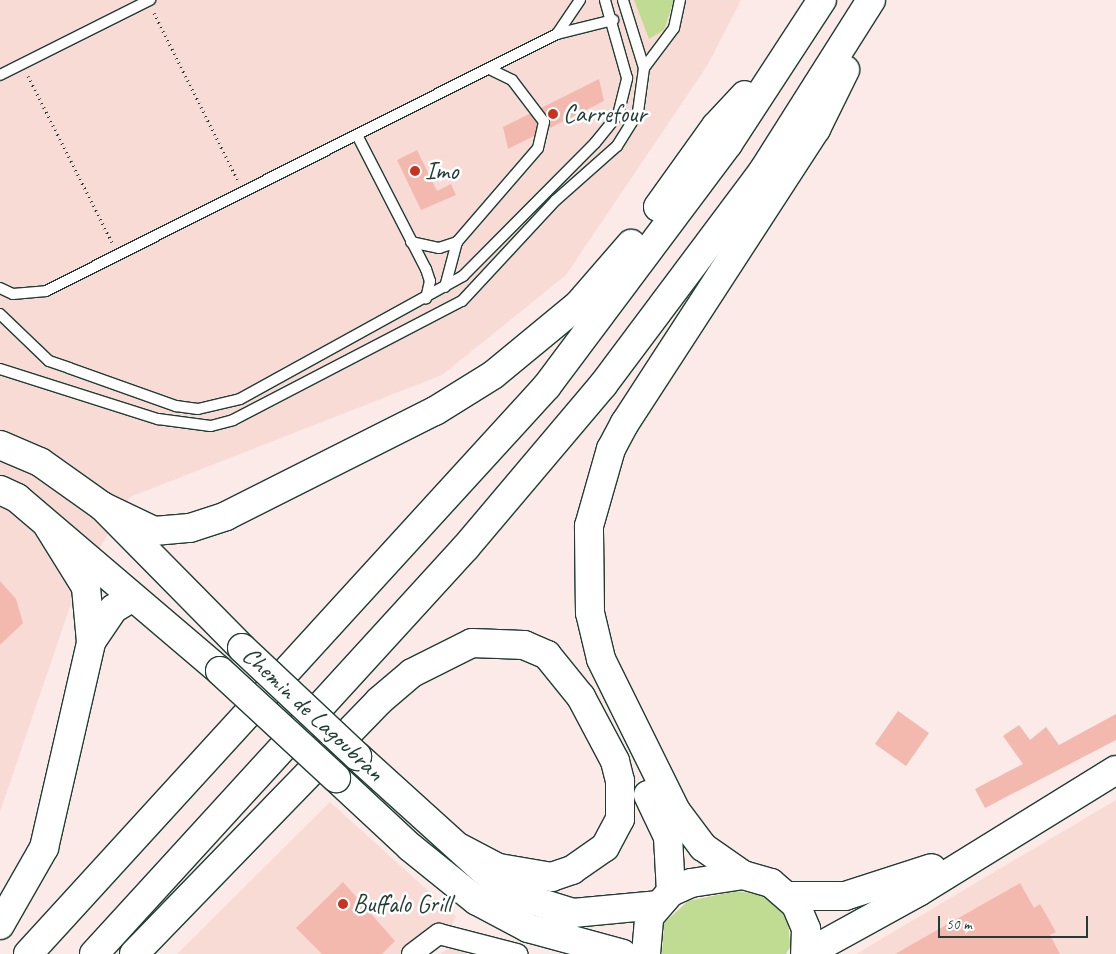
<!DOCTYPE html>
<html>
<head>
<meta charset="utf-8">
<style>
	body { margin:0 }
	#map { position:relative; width:1116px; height:954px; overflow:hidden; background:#fbeae7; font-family:Caveat,sans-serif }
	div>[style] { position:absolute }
	.built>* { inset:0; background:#f9dbd6 }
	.green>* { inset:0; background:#c0db92 }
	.building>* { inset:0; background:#f3b9ae }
	.path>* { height:3px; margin-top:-1.5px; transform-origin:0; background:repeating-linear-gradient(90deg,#1f3d34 0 1px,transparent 0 5px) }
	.roads { filter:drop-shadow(1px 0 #1f3d34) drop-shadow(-1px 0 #1f3d34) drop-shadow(0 1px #1f3d34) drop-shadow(0 -1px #1f3d34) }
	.lane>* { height:10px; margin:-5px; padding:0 5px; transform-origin:5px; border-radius:5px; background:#fff }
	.street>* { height:20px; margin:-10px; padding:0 10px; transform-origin:10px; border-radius:10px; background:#fff }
	.secondary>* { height:28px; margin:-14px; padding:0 14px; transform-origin:14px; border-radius:14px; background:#fff }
	.highway>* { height:28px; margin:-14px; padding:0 14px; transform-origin:14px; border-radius:14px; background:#fff }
	.bridges { filter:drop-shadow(1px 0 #1f3d34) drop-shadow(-1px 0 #1f3d34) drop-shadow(0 1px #1f3d34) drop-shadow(0 -1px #1f3d34) }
	.secondary-bridge>* { height:28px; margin:-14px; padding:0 14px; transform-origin:14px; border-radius:14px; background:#fff }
	.dots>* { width:14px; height:14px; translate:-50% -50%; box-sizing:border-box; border:2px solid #fff; border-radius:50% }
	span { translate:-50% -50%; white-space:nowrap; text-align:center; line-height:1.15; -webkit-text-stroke:5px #fff; paint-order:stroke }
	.poi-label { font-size:25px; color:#1f3d34 }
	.left { translate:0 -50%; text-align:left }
	.street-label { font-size:25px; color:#1f3d34 }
	.scale { position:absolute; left:938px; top:916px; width:150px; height:22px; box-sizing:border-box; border:2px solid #1f3d34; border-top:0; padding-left:6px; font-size:15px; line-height:18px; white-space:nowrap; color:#1f3d34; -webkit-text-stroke:4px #fff; paint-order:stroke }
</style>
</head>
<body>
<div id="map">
	<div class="built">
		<div style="clip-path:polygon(0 0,634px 0,649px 38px,672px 10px,674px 0,741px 0,707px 66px,566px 275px,442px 375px,130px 497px,77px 586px,0 812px)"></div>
		<div style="clip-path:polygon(1116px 800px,1116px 954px,856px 954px)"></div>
		<div style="clip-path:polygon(330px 802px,456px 916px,444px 944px,430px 954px,177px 954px)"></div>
		<div style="clip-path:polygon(452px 946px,467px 954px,440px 954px)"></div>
	</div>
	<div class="green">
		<div style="clip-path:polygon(634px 0,674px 0,664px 30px,649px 39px)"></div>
		<div style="clip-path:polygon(737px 891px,765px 896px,788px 917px,790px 947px,786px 954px,662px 954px,664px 923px,688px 901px)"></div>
	</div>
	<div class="building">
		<div style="clip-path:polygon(599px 79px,604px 101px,508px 149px,503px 127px)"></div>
		<div style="clip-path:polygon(417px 150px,437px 191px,451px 184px,456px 195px,421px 210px,397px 160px)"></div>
		<div style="clip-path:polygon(0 581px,16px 599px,23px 623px,0 645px)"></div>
		<div style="clip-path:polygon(898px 711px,929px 733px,906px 766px,875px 744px)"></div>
		<div style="clip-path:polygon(1116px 714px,1116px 740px,985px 808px,975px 789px,1023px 764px,1003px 736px,1019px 725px,1030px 740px,1046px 727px,1059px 745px)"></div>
		<div style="clip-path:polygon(343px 882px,395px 941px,382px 954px,322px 954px,296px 928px)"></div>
		<div style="clip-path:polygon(1020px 883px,1034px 908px,1040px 904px,1056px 932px,1050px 935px,1060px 954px,895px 954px)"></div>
	</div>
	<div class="path">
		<div style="left:154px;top:13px;width:186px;rotate:63.4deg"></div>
		<div style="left:28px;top:76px;width:186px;rotate:63.2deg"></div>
	</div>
	<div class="roads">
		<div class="lane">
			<div style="left:557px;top:34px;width:41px;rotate:-55.9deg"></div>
			<div style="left:644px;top:68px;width:50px;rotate:-53.1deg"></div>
			<div style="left:674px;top:28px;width:29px;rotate:-78deg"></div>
			<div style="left:0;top:75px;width:168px;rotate:-26.6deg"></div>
			<div style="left:357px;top:135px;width:151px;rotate:62.8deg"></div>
			<div style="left:426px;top:269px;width:13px;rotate:72deg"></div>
			<div style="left:430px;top:281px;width:18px;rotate:103deg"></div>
			<div style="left:411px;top:242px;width:29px;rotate:12deg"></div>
			<div style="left:439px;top:248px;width:19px;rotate:-18deg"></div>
			<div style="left:445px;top:287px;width:47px;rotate:-75.1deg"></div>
			<div style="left:457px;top:242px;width:124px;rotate:-49.2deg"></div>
			<div style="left:538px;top:148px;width:27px;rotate:-77deg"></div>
			<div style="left:544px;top:122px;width:53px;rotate:-127.3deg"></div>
			<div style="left:512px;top:80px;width:25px;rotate:-154deg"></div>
			<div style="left:0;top:288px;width:14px;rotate:25deg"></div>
			<div style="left:13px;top:294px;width:33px;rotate:-5deg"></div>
			<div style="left:46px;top:291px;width:572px;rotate:-26.7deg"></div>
			<div style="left:557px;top:34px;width:58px;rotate:-14deg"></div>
			<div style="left:0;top:314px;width:68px;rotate:43.8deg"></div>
			<div style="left:49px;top:361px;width:21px;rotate:19deg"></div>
			<div style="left:69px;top:368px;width:114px;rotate:19.6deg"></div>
			<div style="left:176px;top:406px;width:22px;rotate:8deg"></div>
			<div style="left:198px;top:409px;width:43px;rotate:-13.4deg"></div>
			<div style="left:240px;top:399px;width:255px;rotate:-28.9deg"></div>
			<div style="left:463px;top:276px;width:187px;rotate:-45.2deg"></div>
			<div style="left:595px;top:143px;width:36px;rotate:-51deg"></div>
			<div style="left:618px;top:115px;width:38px;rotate:-76deg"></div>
			<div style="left:627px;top:78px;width:81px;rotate:-105.8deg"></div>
			<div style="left:0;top:369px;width:166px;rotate:17.6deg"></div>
			<div style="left:158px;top:419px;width:53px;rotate:7.5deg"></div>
			<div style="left:211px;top:426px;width:23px;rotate:-15deg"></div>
			<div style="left:233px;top:420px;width:258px;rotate:-27.5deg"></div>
			<div style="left:462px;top:301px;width:138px;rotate:-47.1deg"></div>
			<div style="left:556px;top:200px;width:81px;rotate:-41.5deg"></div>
			<div style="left:617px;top:146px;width:40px;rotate:-58deg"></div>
			<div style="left:638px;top:112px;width:44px;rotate:-82.2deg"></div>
			<div style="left:644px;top:68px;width:71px;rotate:-107.2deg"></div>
		</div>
		<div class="street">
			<div style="left:412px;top:954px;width:34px;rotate:-37deg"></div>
			<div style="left:439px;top:934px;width:81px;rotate:14.4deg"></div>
		</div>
		<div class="secondary">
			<div style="left:0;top:445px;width:43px;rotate:23deg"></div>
			<div style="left:40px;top:462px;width:76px;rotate:35.4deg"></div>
			<div style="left:102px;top:506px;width:199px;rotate:45.4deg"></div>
			<div style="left:0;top:490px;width:19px;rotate:25deg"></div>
			<div style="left:17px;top:498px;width:267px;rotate:40.4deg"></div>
			<div style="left:357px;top:756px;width:182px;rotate:42.1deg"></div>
			<div style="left:492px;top:878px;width:32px;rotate:34deg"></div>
			<div style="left:519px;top:896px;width:57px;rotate:17.5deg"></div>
			<div style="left:573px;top:913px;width:84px;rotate:-5.4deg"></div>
			<div style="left:336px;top:778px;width:101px;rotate:43deg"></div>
			<div style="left:410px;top:847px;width:86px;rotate:38.9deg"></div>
			<div style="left:477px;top:901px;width:58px;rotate:27.9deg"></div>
			<div style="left:528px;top:928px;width:98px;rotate:15.3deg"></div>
			<div style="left:789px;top:896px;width:56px"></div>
			<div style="left:845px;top:896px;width:91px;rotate:-17.8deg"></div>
			<div style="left:646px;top:954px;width:37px;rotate:-85deg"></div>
			<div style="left:649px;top:917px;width:33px;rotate:-49deg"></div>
			<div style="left:671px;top:892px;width:22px;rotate:-24deg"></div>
			<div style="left:691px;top:883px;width:53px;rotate:-8.7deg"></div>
			<div style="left:743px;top:875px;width:29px;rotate:16deg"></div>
			<div style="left:771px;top:883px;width:33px;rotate:41deg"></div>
			<div style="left:796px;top:905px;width:26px;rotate:67deg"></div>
			<div style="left:806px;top:929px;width:25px;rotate:92deg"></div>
			<div style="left:806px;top:954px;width:130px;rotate:-28.9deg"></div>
			<div style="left:920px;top:891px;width:230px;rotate:-31.7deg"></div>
		</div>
		<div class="highway">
			<div style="left:658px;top:207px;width:100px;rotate:-54.4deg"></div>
			<div style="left:716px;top:126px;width:42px;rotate:-46.9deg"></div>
			<div style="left:102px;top:506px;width:58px;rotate:25.7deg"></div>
			<div style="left:154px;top:531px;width:36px;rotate:-5deg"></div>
			<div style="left:190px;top:528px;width:38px;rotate:-18deg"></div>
			<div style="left:226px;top:516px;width:234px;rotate:-26.7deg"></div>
			<div style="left:435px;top:411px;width:68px;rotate:-31.8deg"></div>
			<div style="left:493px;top:375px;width:110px;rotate:-39.5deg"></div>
			<div style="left:578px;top:305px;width:81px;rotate:-49deg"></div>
			<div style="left:91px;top:642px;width:40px;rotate:-56deg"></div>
			<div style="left:113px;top:609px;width:23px;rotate:-31deg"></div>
			<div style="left:648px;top:795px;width:47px;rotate:64.5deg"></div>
			<div style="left:668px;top:837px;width:55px;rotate:86.9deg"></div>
			<div style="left:743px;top:875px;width:49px;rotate:-145deg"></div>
			<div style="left:703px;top:847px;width:45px;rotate:-126.9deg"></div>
			<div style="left:676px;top:811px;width:169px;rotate:-116.3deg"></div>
			<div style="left:601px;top:659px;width:47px;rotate:-103.4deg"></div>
			<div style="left:590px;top:613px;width:87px;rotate:-90.7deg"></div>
			<div style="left:589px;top:526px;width:80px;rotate:-74.1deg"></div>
			<div style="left:611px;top:449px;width:30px;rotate:-62deg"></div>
			<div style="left:625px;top:423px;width:351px;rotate:-57deg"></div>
			<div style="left:816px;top:129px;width:66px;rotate:-63.8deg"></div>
			<div style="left:0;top:925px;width:89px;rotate:-60.3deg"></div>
			<div style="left:44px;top:848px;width:211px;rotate:-77.1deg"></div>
			<div style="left:91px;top:642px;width:55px;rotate:-95.2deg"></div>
			<div style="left:86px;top:587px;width:72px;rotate:-121.9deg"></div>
			<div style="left:28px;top:954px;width:769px;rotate:-47.58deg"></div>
			<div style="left:547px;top:386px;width:302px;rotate:-53.2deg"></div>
			<div style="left:728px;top:144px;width:172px;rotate:-56.9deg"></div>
			<div style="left:94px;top:954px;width:551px;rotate:-47.57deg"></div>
			<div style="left:466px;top:547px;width:212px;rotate:-49.8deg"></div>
			<div style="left:603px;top:385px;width:267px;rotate:-53.2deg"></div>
			<div style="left:763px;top:171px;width:202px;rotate:-57.7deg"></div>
			<div style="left:134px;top:954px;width:352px;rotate:-45.9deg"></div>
			<div style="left:379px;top:701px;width:43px;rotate:-40.3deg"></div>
			<div style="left:412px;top:673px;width:67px;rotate:-26.6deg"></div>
			<div style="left:472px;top:643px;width:52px;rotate:2.2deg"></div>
			<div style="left:524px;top:645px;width:25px;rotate:23deg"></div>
			<div style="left:547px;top:655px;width:54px;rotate:51deg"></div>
			<div style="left:581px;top:697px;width:72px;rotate:62deg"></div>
			<div style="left:615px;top:761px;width:21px;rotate:76deg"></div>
			<div style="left:620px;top:781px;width:38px;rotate:90deg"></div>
			<div style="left:620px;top:819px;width:32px;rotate:118deg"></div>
			<div style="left:605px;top:847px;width:40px;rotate:145.1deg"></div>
			<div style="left:572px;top:870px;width:21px;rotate:161deg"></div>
			<div style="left:552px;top:877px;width:55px;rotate:-170.5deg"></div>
			<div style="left:498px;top:868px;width:43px;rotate:-152.2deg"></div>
		</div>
	</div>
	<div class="bridges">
		<div class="secondary-bridge">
			<div style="left:242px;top:648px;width:158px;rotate:43.2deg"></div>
			<div style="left:220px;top:671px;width:158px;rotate:42.7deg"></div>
		</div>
	</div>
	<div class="dots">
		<div style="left:553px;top:114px;background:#c8321e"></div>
		<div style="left:415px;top:171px;background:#c8321e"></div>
		<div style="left:343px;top:904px;background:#c8321e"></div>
	</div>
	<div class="poi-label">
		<span class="left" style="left:563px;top:114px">Carrefour</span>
		<span class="left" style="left:425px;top:171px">Imo</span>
		<span class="left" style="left:353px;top:904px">Buffalo Grill</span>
	</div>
	<div class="street-label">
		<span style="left:313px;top:714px;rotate:43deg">Chemin de Lagoubran</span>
	</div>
	<div class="scale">50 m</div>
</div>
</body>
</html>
